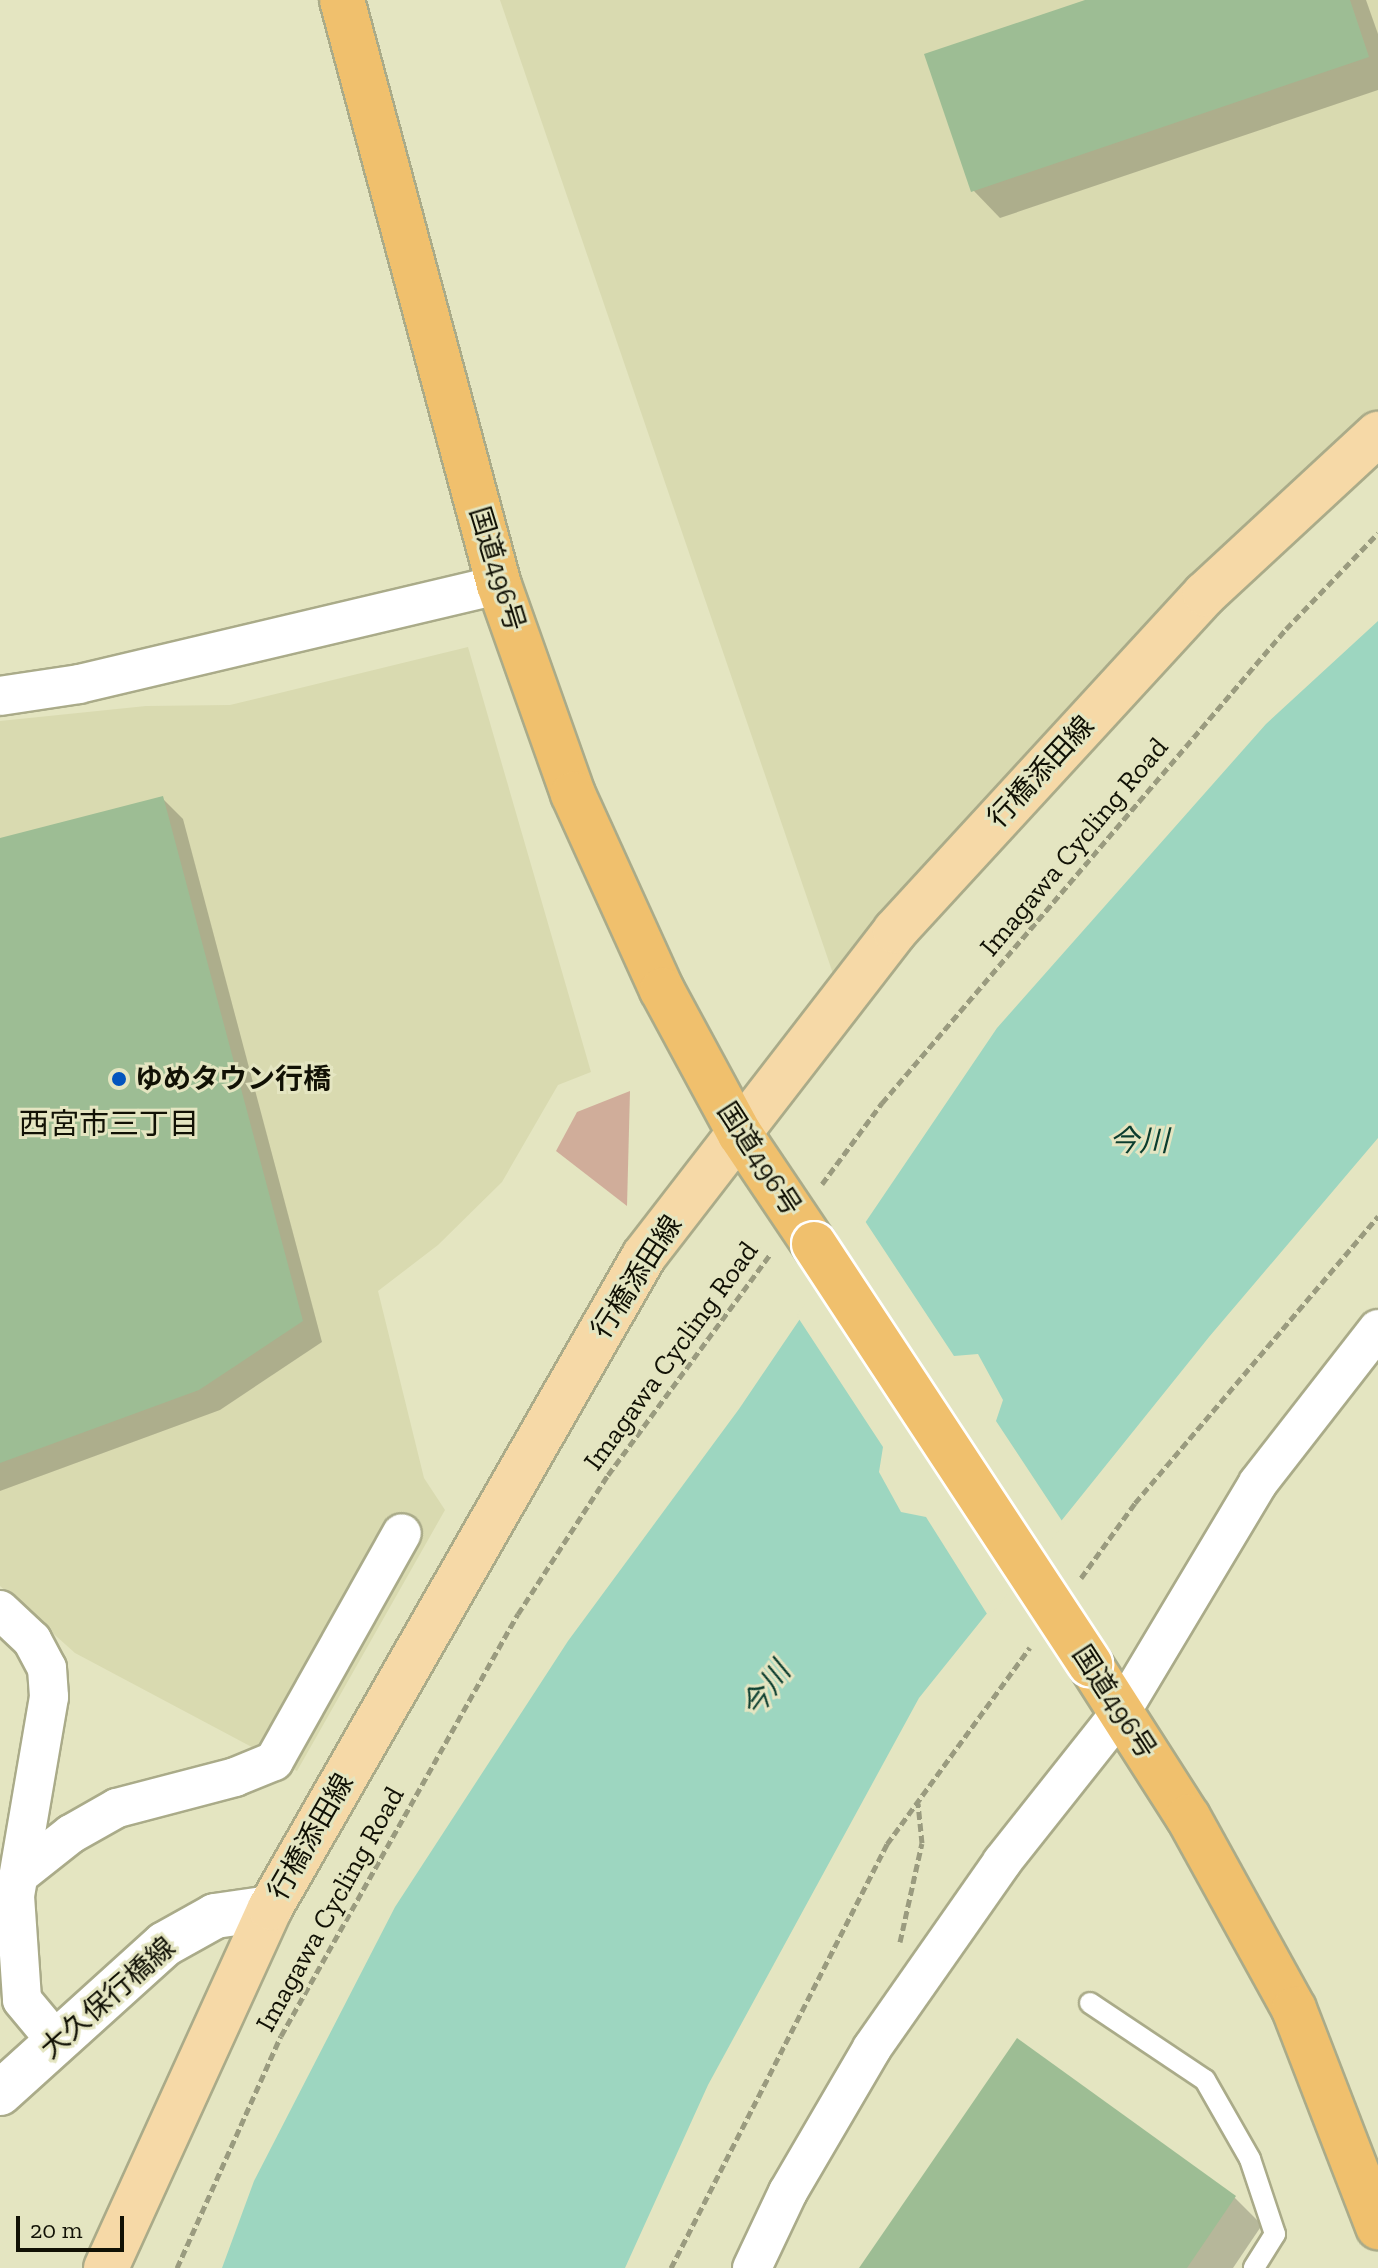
<!DOCTYPE html>
<html>
<head>
<meta charset="utf-8">
<style>
	body { margin:0 }
	#map { position:relative; width:1378px; height:2268px; overflow:hidden; background:#e4e5c1; font-family:"Zilla Slab","Noto Sans JP",serif }
	div>[style] { position:absolute }
	.built>* { inset:0; background:#d9dab0 }
	.green>* { inset:0; background:#d0ad9a }
	.water>* { inset:0; background:#9dd6c0 }
	.pier>* { inset:0; background:#e4e5c1 }
	.shadow>* { inset:0; background:#0003 }
	.building>* { inset:0; background:#9dbd94 }
	.path>* { height:5px; margin-top:-2.5px; transform-origin:0; background:repeating-linear-gradient(90deg,#9a9b7f 0 8px,transparent 0 12px) }
	.roads { filter:drop-shadow(2px 0 #aaab89) drop-shadow(-2px 0 #aaab89) drop-shadow(0 2px #aaab89) drop-shadow(0 -2px #aaab89) }
	.lane>* { height:20px; margin:-10px; padding:0 10px; transform-origin:10px; border-radius:10px; background:#fff }
	.street>* { height:38px; margin:-19px; padding:0 19px; transform-origin:19px; border-radius:19px; background:#fff }
	.secondary>* { height:44px; margin:-22px; padding:0 22px; transform-origin:22px; border-radius:22px; background:#fff }
	.primary>* { height:44px; margin:-22px; padding:0 22px; transform-origin:22px; border-radius:22px; background:#f6d9a7 }
	.highway>* { height:44px; margin:-22px; padding:0 22px; transform-origin:22px; border-radius:22px; background:#f0c06d }
	.bridges { filter:drop-shadow(2px 0 #fff) drop-shadow(-2px 0 #fff) drop-shadow(0 2px #fff) drop-shadow(0 -2px #fff) }
	.highway-bridge>* { height:44px; margin:-22px; padding:0 22px; transform-origin:22px; border-radius:22px; background:#f0c06d }
	.dots>* { width:22px; height:22px; translate:-50% -50%; box-sizing:border-box; border:4px solid #e4e5c1; border-radius:50% }
	span { translate:-50% -50%; white-space:nowrap; text-align:center; line-height:1.15; -webkit-text-stroke:6px #e4e5c1; paint-order:stroke }
	.street-label { font-size:28px; color:#111105 }
	.poi-label { font-size:28px; color:#111105; font-weight:700 }
	.left { translate:0 -50%; text-align:left }
	.neighbourhood-label { font-size:30px; color:#111105 }
	.water-label { font-size:30px; color:#0a3c2e; font-style:italic }
	.scale { position:absolute; left:16px; top:2216px; width:108px; height:36px; box-sizing:border-box; border:4px solid #111105; border-top:0; padding-left:10px; font-size:24px; line-height:28px; white-space:nowrap; color:#111105; -webkit-text-stroke:6px #e4e5c1; paint-order:stroke }
</style>
</head>
<body>
<div id="map">
	<div class="built">
		<div style="clip-path:polygon(500px 0,1378px 0,1378px 434px,842px 1000px)"></div>
		<div style="clip-path:polygon(468px 647px,591px 1072px,558px 1085px,502px 1182px,438px 1245px,378px 1291px,424px 1478px,445px 1510px,297px 1771px,75px 1653px,0 1586px,0 721px,146px 706px,230px 705px)"></div>
	</div>
	<div class="green">
		<div style="clip-path:polygon(630px 1091px,627px 1206px,556px 1151px,577px 1112px)"></div>
	</div>
	<div class="water">
		<div style="clip-path:polygon(1378px 621px,1378px 1138px,1209px 1337px,919px 1698px,708px 2085px,625px 2268px,222px 2268px,254px 2181px,395px 1907px,568px 1641px,739px 1409px,997px 1028px,1266px 724px)"></div>
	</div>
	<div class="pier">
		<div style="clip-path:polygon(863px 1218px,954px 1356px,978px 1354px,1003px 1400px,996px 1421px,1064px 1524px,989px 1617px,926px 1517px,901px 1512px,879px 1472px,883px 1447px,797px 1316px)"></div>
	</div>
	<div class="shadow">
		<div style="clip-path:polygon(1091px 0,1366px 0,1378px 34px,1378px 90px,1000px 218px,973px 190px)"></div>
		<div style="clip-path:polygon(162px 798px,183px 819px,322px 1342px,220px 1410px,0 1491px,0 840px)"></div>
		<div style="clip-path:polygon(1017px 2041px,1235px 2198px,1262px 2225px,1233px 2268px,861px 2268px)"></div>
	</div>
	<div class="building">
		<div style="clip-path:polygon(1085px 0,1350px 0,1369px 57px,971px 192px,924px 54px)"></div>
		<div style="clip-path:polygon(163px 796px,303px 1321px,199px 1390px,0 1463px,0 838px)"></div>
		<div style="clip-path:polygon(1017px 2038px,1236px 2196px,1187px 2268px,859px 2268px)"></div>
	</div>
	<div class="path">
		<div style="left:822px;top:1184px;width:101px;rotate:-53.5deg"></div>
		<div style="left:882px;top:1103px;width:623px;rotate:-49.56deg"></div>
		<div style="left:1286px;top:629px;width:133px;rotate:-46.2deg"></div>
		<div style="left:1081px;top:1578px;width:92px;rotate:-54.2deg"></div>
		<div style="left:1135px;top:1503px;width:376px;rotate:-49.7deg"></div>
		<div style="left:900px;top:1942px;width:101px;rotate:-77.5deg"></div>
		<div style="left:922px;top:1843px;width:40px;rotate:-95.7deg"></div>
		<div style="left:177px;top:2268px;width:254px;rotate:-65.9deg"></div>
		<div style="left:281px;top:2036px;width:484px;rotate:-60.7deg"></div>
		<div style="left:518px;top:1614px;width:166px;rotate:-57.1deg"></div>
		<div style="left:608px;top:1475px;width:275px;rotate:-53.7deg"></div>
		<div style="left:671px;top:2268px;width:476px;rotate:-63deg"></div>
		<div style="left:887px;top:1844px;width:243px;rotate:-54deg"></div>
	</div>
	<div class="roads">
		<div class="lane">
			<div style="left:1090px;top:2003px;width:138px;rotate:33.8deg"></div>
			<div style="left:1205px;top:2080px;width:91px;rotate:60.3deg"></div>
			<div style="left:1250px;top:2159px;width:79px;rotate:71.6deg"></div>
			<div style="left:1275px;top:2234px;width:40px;rotate:122deg"></div>
		</div>
		<div class="street">
			<div style="left:0;top:696px;width:80px;rotate:-8.6deg"></div>
			<div style="left:79px;top:684px;width:432px;rotate:-13.3deg"></div>
			<div style="left:0;top:1610px;width:44px;rotate:43.2deg"></div>
			<div style="left:32px;top:1640px;width:32px;rotate:62deg"></div>
			<div style="left:47px;top:1668px;width:29px;rotate:86deg"></div>
			<div style="left:49px;top:1697px;width:202px;rotate:99.7deg"></div>
			<div style="left:15px;top:1896px;width:104px;rotate:86.1deg"></div>
			<div style="left:22px;top:2000px;width:55px;rotate:50.2deg"></div>
			<div style="left:19px;top:1875px;width:66px;rotate:-38.3deg"></div>
			<div style="left:71px;top:1834px;width:53px;rotate:-29.5deg"></div>
			<div style="left:117px;top:1808px;width:122px;rotate:-14.7deg"></div>
			<div style="left:235px;top:1777px;width:42px;rotate:-22.3deg"></div>
			<div style="left:274px;top:1761px;width:261px;rotate:-60.7deg"></div>
			<div style="left:752px;top:2268px;width:84px;rotate:-64.7deg"></div>
			<div style="left:788px;top:2192px;width:167px;rotate:-59.7deg"></div>
			<div style="left:872px;top:2048px;width:227px;rotate:-55deg"></div>
			<div style="left:1002px;top:1862px;width:191px;rotate:-51.6deg"></div>
			<div style="left:1121px;top:1712px;width:267px;rotate:-59.1deg"></div>
			<div style="left:1258px;top:1483px;width:195px;rotate:-52.1deg"></div>
		</div>
		<div class="secondary">
			<div style="left:0;top:2093px;width:222px;rotate:-42.1deg"></div>
			<div style="left:165px;top:1944px;width:57px;rotate:-29.2deg"></div>
			<div style="left:215px;top:1916px;width:56px;rotate:-8.3deg"></div>
		</div>
		<div class="primary">
			<div style="left:106px;top:2268px;width:396px;rotate:-65.5deg"></div>
			<div style="left:270px;top:1908px;width:752px;rotate:-60.16deg"></div>
			<div style="left:644px;top:1256px;width:411px;rotate:-52.3deg"></div>
			<div style="left:895px;top:931px;width:458px;rotate:-47.4deg"></div>
			<div style="left:1205px;top:594px;width:236px;rotate:-42.8deg"></div>
		</div>
		<div class="highway">
			<div style="left:342px;top:0;width:606px;rotate:74.98deg"></div>
			<div style="left:499px;top:585px;width:222px;rotate:70.5deg"></div>
			<div style="left:573px;top:794px;width:215px;rotate:65.6deg"></div>
			<div style="left:662px;top:990px;width:164px;rotate:61.6deg"></div>
			<div style="left:740px;top:1134px;width:133px;rotate:56.1deg"></div>
			<div style="left:1090px;top:1664px;width:182px;rotate:57.4deg"></div>
			<div style="left:1188px;top:1817px;width:219px;rotate:61.1deg"></div>
			<div style="left:1294px;top:2009px;width:234px;rotate:68.9deg"></div>
		</div>
	</div>
	<div class="bridges">
		<div class="highway-bridge">
			<div style="left:814px;top:1244px;width:503px;rotate:56.69deg"></div>
		</div>
	</div>
	<div class="dots">
		<div style="left:119px;top:1079px;background:#0255be"></div>
	</div>
	<div class="street-label">
		<span style="left:497px;top:569px;rotate:73deg">国道496号</span>
		<span style="left:1041px;top:772px;rotate:-47deg">行橋添田線</span>
		<span style="left:1074px;top:847px;rotate:-50deg">Imagawa Cycling Road</span>
		<span style="left:759px;top:1159px;rotate:57deg">国道496号</span>
		<span style="left:637px;top:1277px;rotate:-57deg">行橋添田線</span>
		<span style="left:671px;top:1356px;rotate:-54deg">Imagawa Cycling Road</span>
		<span style="left:1114px;top:1702px;rotate:57deg">国道496号</span>
		<span style="left:311px;top:1837px;rotate:-60deg">行橋添田線</span>
		<span style="left:330px;top:1909px;rotate:-61deg">Imagawa Cycling Road</span>
		<span style="left:108px;top:1998px;rotate:-41deg">大久保行橋線</span>
	</div>
	<div class="poi-label">
		<span class="left" style="left:135px;top:1079px">ゆめタウン行橋</span>
	</div>
	<div class="neighbourhood-label">
		<span style="left:109px;top:1124px">西宮市三丁目</span>
	</div>
	<div class="water-label">
		<span style="left:1139px;top:1141px">今川</span>
		<span style="left:766px;top:1690px;rotate:-54deg">今川</span>
	</div>
	<div class="scale">20 m</div>
</div>
</body>
</html>
